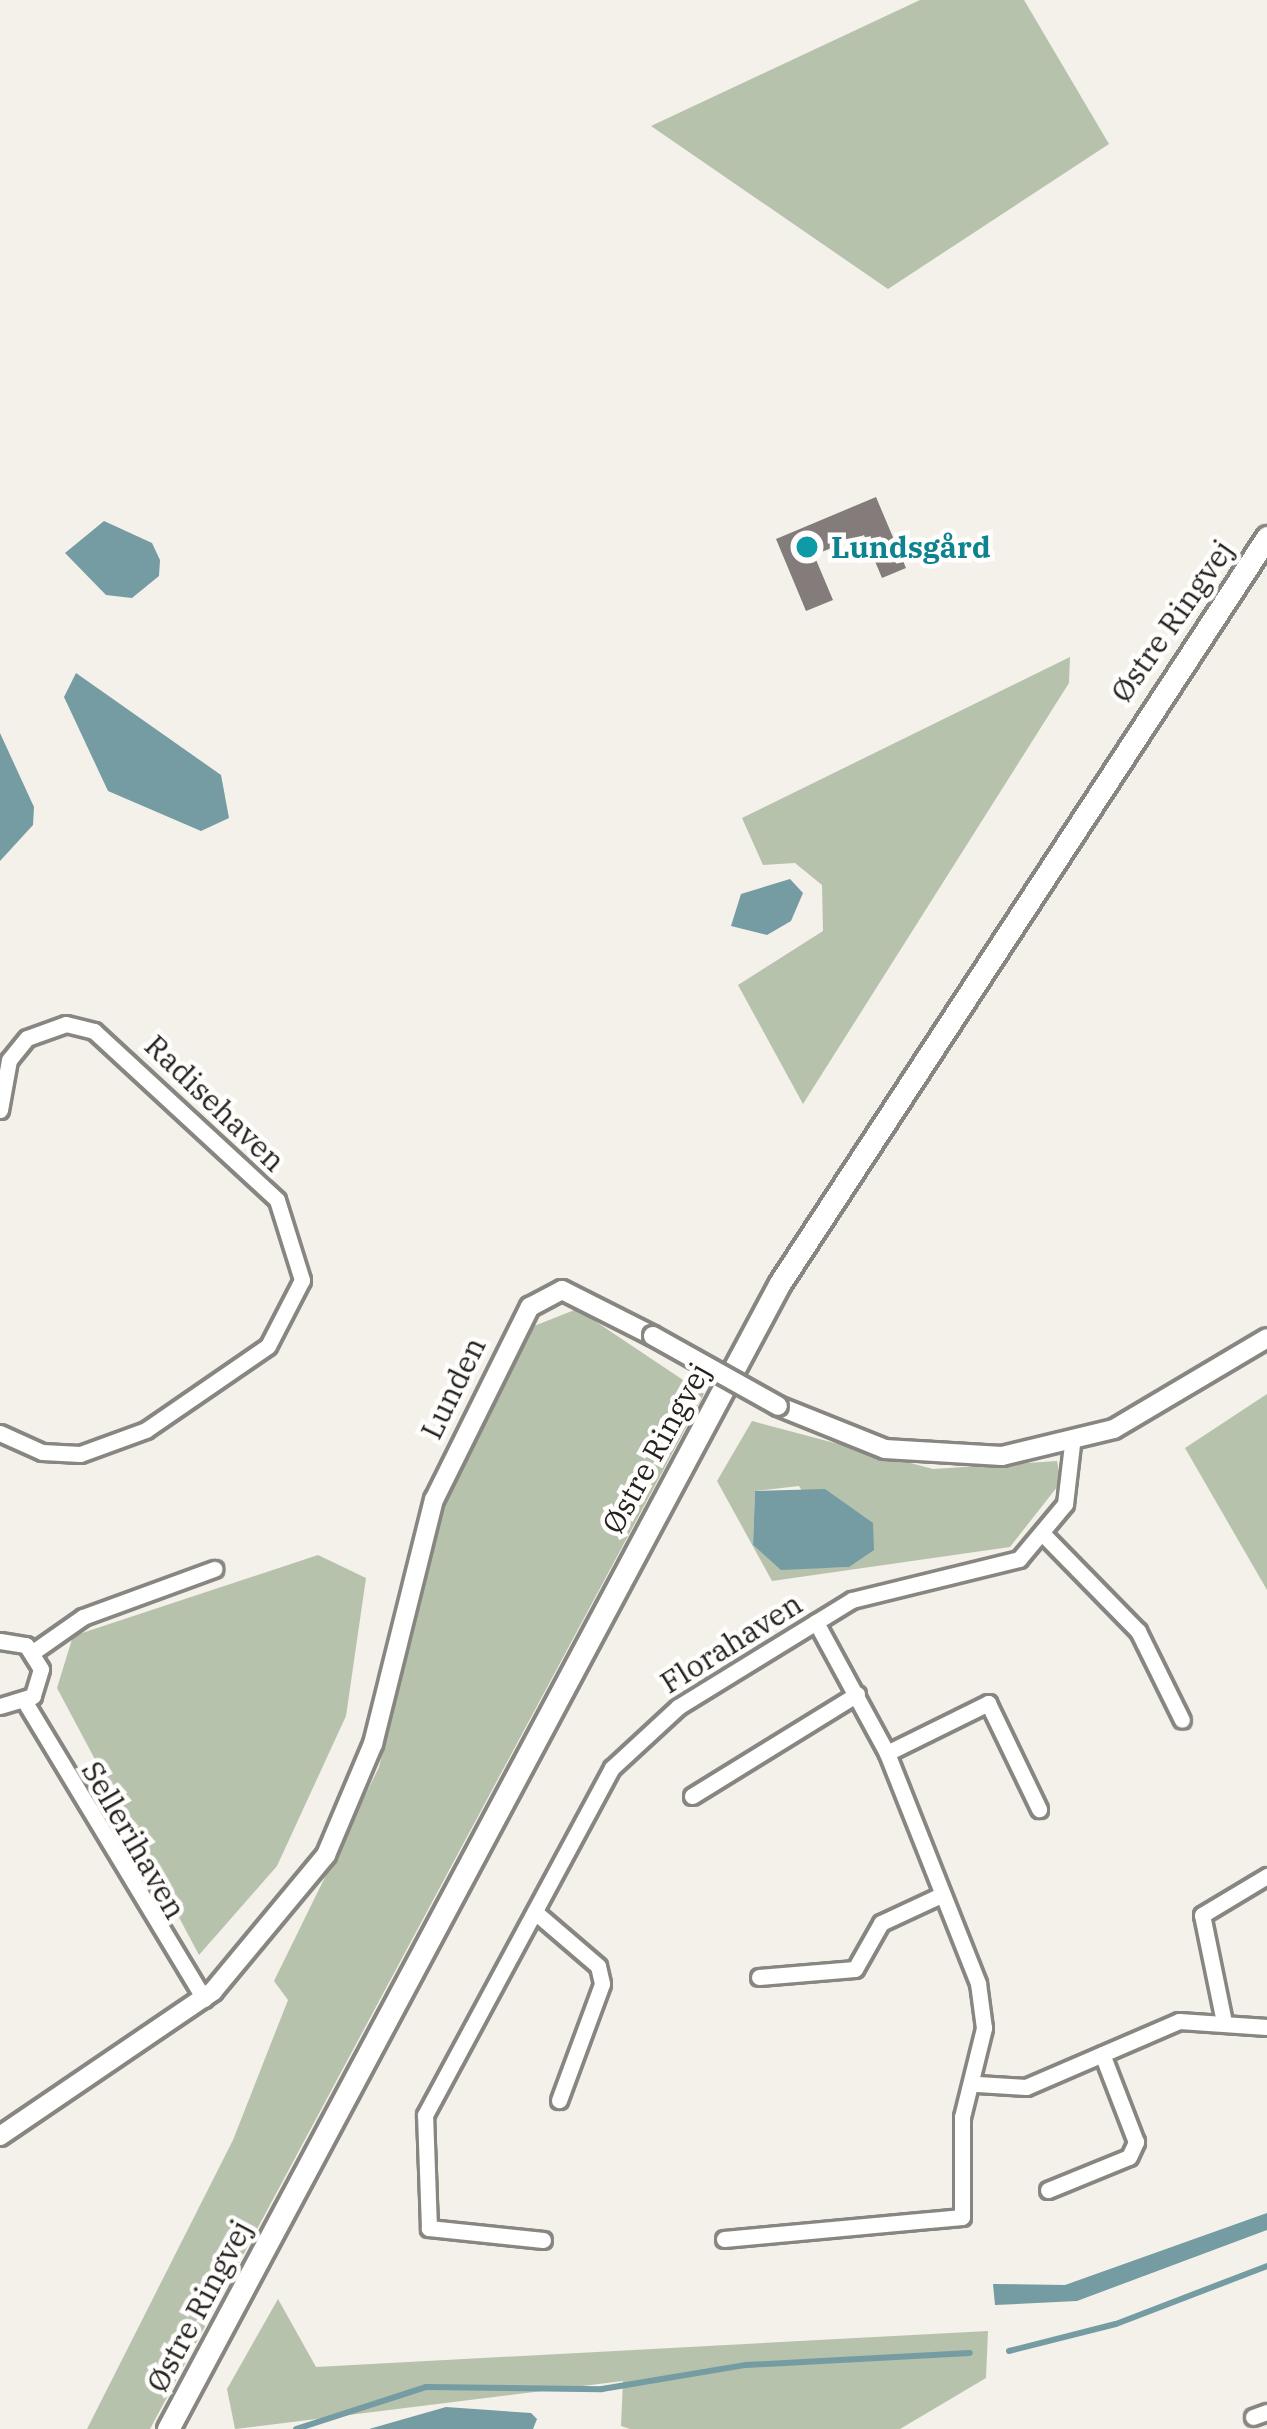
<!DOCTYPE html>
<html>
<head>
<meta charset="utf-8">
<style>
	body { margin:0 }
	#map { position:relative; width:1267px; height:2429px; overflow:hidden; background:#f3f1ea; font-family:"IBM Plex Serif",serif }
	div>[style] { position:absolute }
	.green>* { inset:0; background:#b7c2ad }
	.water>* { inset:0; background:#749ca2 }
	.stream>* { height:6px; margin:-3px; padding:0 3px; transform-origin:3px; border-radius:3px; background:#749ca2 }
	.building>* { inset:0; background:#837c7b }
	.roads { filter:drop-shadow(3px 0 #888680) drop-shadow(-3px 0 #888680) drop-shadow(0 3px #888680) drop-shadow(0 -3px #888680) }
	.minor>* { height:15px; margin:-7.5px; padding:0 7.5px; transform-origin:7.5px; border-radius:7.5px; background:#fff }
	.tertiary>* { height:18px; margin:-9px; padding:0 9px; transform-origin:9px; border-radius:9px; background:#fff }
	.secondary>* { height:21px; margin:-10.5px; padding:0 10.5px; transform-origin:10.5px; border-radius:10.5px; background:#fff }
	.bridges { filter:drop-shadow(3px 0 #888680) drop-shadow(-3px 0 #888680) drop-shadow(0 3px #888680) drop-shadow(0 -3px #888680) }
	.tertiary-bridge>* { height:18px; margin:-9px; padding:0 9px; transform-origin:9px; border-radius:9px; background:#fff }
	.dots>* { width:33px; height:33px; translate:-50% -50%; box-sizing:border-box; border:6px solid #fffefd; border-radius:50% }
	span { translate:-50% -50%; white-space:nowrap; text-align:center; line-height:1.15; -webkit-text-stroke:9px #fffefd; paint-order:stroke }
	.culture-label { font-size:30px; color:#0d838f; font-weight:700 }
	.left { translate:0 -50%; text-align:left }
	.street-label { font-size:30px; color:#23221f }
</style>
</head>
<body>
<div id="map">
	<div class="green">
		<div style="clip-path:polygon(920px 0,1024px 0,1109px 144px,888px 289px,651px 126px)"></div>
		<div style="clip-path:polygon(1070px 657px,1069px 683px,803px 1104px,738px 985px,823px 931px,822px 885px,795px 863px,763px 865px,742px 818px)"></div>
		<div style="clip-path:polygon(577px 1309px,704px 1394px,150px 2429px,87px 2429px,233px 2140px,288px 2000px,274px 1981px,379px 1767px,442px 1498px,534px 1326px)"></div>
		<div style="clip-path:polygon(1267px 1394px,1267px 1590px,1185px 1448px)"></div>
		<div style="clip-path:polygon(evenodd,752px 1421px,933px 1469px,1057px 1461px,1061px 1482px,1010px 1547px,772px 1581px,717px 1481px,752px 1421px,799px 1486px,849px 1567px,781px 1569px,753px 1545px,755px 1491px,799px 1486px)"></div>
		<div style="clip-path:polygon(318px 1555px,366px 1578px,346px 1716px,277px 1866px,199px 1955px,57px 1688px,73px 1636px)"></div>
		<div style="clip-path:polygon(278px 2299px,316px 2367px,988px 2331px,986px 2378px,900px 2429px,630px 2429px,621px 2426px,623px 2381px,235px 2429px,227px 2389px)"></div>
	</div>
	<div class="water">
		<div style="clip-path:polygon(104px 521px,152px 543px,160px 560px,159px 576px,132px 598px,106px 595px,65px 553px)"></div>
		<div style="clip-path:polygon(76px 673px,221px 775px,229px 818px,201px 831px,108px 791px,64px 697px)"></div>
		<div style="clip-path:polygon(0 733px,34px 807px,33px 825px,0 861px)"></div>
		<div style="clip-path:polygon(790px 879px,803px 893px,791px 921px,767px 935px,731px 926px,741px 894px)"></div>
		<div style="clip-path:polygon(825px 1489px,873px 1523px,874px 1550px,849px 1567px,781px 1570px,753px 1545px,755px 1491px)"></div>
		<div style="clip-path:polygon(1267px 2213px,1267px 2230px,1077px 2301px,995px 2305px,993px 2284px,1065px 2285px)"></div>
		<div style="clip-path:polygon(446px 2407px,531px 2413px,537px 2419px,533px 2429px,369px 2429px)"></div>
	</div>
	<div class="stream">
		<div style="left:1009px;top:2351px;width:110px;rotate:-14.2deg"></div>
		<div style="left:1116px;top:2324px;width:162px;rotate:-21deg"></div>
		<div style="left:296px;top:2429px;width:137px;rotate:-17.9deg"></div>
		<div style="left:426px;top:2387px;width:176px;rotate:0.7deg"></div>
		<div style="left:602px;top:2389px;width:146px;rotate:-9.5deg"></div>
		<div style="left:746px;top:2365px;width:224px;rotate:-3.1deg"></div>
	</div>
	<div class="building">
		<div style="clip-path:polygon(876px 497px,906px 568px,882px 578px,864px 535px,814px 555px,833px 600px,806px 611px,776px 539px)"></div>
	</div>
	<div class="roads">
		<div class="minor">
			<div style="left:0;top:1110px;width:51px;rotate:-79.8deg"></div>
			<div style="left:9px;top:1060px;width:28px;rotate:-51deg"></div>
			<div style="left:27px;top:1038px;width:41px;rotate:-19.7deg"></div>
			<div style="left:66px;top:1024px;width:29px;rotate:14deg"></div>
			<div style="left:94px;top:1031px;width:249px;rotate:42.7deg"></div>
			<div style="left:277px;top:1200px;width:84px;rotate:72.6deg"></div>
			<div style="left:302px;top:1280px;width:74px;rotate:117.3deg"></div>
			<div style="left:268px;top:1346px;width:148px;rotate:145.5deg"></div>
			<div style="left:146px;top:1430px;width:70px;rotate:160deg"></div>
			<div style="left:80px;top:1454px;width:38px;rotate:-177deg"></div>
			<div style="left:42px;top:1452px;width:46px;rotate:-155.7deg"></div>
			<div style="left:1045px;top:1536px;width:133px;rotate:45.6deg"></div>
			<div style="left:1138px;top:1631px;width:99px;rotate:63.7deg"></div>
			<div style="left:0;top:1641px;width:26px;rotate:9deg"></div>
			<div style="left:26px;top:1645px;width:28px;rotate:58deg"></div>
			<div style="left:41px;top:1669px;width:28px;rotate:107deg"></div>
			<div style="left:33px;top:1696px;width:34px;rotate:163deg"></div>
			<div style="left:33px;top:1652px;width:61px;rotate:-35deg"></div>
			<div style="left:83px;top:1617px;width:140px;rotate:-20.1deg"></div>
			<div style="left:25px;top:1702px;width:347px;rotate:58.9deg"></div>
			<div style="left:887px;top:1753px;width:113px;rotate:-26.3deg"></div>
			<div style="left:988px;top:1703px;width:118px;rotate:64.3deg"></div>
			<div style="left:692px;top:1796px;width:194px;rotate:-31.7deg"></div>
			<div style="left:535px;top:1912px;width:83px;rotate:40.6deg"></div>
			<div style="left:598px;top:1966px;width:18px;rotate:77deg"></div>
			<div style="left:602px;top:1984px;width:124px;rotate:110.3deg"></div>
			<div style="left:759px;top:1977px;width:96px;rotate:-4.8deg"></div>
			<div style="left:855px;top:1969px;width:53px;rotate:-60.5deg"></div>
			<div style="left:881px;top:1923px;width:64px;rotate:-25deg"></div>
			<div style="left:1223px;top:2017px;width:104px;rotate:-101.6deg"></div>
			<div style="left:1202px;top:1915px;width:76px;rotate:-31deg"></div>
			<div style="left:977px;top:2084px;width:49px;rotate:3.5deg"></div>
			<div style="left:1026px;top:2087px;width:167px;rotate:-23.3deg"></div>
			<div style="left:1179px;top:2021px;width:88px;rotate:3.9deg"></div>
			<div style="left:1048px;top:2190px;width:87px;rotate:-22.2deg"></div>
			<div style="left:1129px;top:2157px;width:17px;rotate:-65deg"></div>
			<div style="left:1136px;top:2142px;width:94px;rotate:-111.1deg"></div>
			<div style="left:724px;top:2239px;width:239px;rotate:-5.3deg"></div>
			<div style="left:962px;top:2217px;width:100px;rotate:-90deg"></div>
			<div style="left:962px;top:2117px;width:92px;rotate:-76.1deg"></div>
			<div style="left:984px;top:2028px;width:45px;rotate:-97.6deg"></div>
			<div style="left:978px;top:1983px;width:247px;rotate:-111.6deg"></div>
			<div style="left:887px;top:1753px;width:149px;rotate:-118.5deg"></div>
			<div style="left:543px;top:2240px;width:115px;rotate:-174deg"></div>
			<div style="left:429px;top:2228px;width:113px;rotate:-92deg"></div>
			<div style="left:425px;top:2115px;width:394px;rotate:-61.7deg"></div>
			<div style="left:612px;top:1768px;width:90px;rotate:-42.7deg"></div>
			<div style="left:678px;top:1707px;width:204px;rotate:-31.6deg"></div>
			<div style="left:852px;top:1600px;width:172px;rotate:-13.8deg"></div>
			<div style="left:1019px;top:1559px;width:72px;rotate:-50.1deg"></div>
			<div style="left:1065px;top:1504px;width:60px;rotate:-83.3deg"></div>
			<div style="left:1253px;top:2417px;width:15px;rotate:-20deg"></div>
		</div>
		<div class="tertiary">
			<div style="left:778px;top:1406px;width:115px;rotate:21.9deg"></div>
			<div style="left:885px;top:1449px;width:117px;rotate:3.4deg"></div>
			<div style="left:1002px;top:1456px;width:115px;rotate:-13.6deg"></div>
			<div style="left:1114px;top:1429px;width:178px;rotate:-30.7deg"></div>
			<div style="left:0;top:2136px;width:258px;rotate:-34.2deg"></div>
			<div style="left:213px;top:1991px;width:177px;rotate:-50.3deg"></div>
			<div style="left:326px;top:1855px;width:121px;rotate:-67.1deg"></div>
			<div style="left:373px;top:1744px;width:252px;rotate:-76deg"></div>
			<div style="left:434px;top:1500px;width:216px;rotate:-63.6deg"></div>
			<div style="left:530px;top:1307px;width:36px;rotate:-28deg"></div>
			<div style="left:562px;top:1290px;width:102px;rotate:26.8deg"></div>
		</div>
		<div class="secondary">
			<div style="left:168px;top:2429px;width:1299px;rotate:-61.9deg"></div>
			<div style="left:780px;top:1283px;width:891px;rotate:-56.86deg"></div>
		</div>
	</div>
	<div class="bridges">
		<div class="tertiary-bridge">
			<div style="left:653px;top:1336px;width:143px;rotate:29.2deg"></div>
		</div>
	</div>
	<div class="dots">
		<div style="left:807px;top:547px;background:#0f9aa8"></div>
	</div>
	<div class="culture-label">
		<span class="left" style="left:831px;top:547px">Lundsgård</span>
	</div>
	<div class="street-label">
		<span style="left:1172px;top:621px;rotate:-55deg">Østre Ringvej</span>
		<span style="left:215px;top:1103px;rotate:44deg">Radisehaven</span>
		<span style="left:453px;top:1388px;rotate:-64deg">Lunden</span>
		<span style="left:656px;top:1448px;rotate:-61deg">Østre Ringvej</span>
		<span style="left:731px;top:1643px;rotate:-32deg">Florahaven</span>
		<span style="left:134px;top:1840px;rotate:60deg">Sellerihaven</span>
		<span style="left:199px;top:2306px;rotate:-62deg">Østre Ringvej</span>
	</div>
</div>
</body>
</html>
